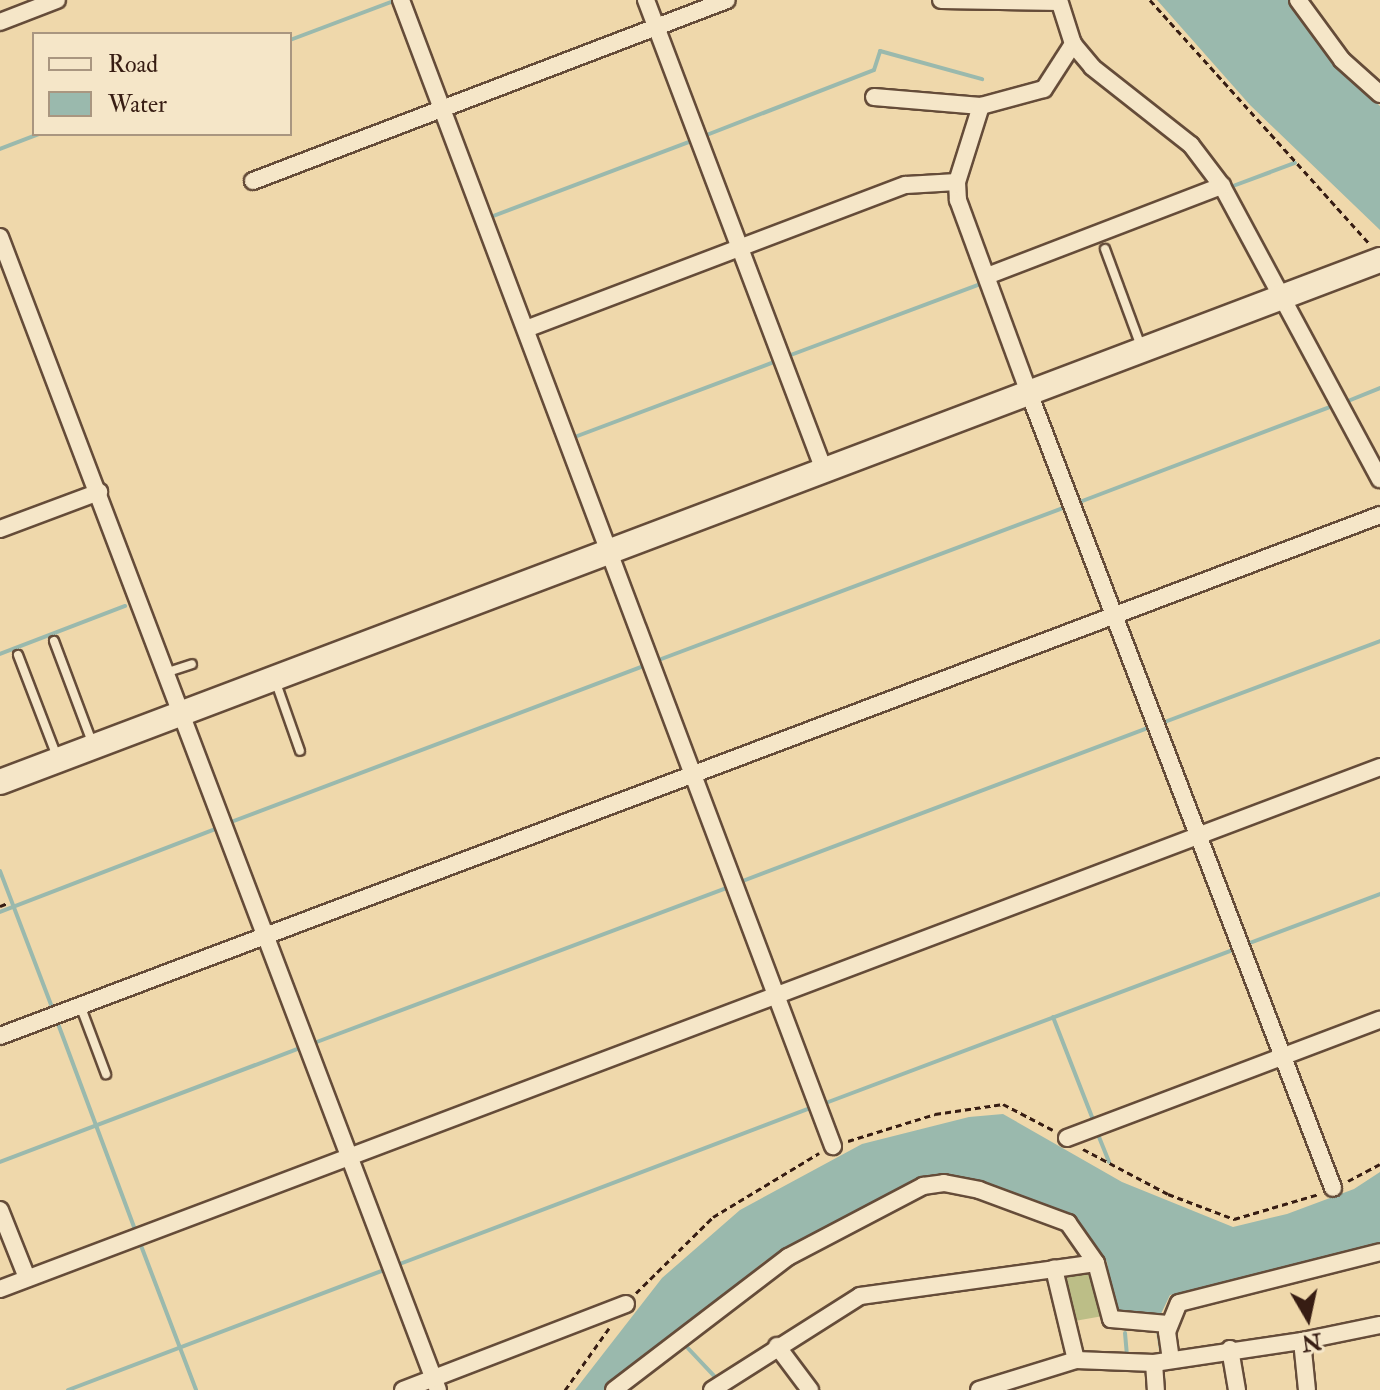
<!DOCTYPE html>
<html>
<head>
<meta charset="utf-8">
<style>
	body { margin:0 }
	#map { position:relative; width:1380px; height:1390px; overflow:hidden; background:#efd8ab; font-family:"IM FELL Double Pica",serif }
	div>[style] { position:absolute }
	.green>* { inset:0; background:#bcbe87 }
	.water>* { inset:0; background:#9ab9ad }
	.stream>* { height:4px; margin:-2px; padding:0 2px; transform-origin:2px; border-radius:2px; background:#9ab9ad }
	.path>* { height:3px; margin-top:-1.5px; transform-origin:0; background:repeating-linear-gradient(90deg,#371d13 0 6px,transparent 0 10px) }
	.roads { filter:drop-shadow(2px 0 #654c39) drop-shadow(-2px 0 #654c39) drop-shadow(0 2px #654c39) drop-shadow(0 -2px #654c39) }
	.lane>* { height:8px; margin:-4px; padding:0 4px; transform-origin:4px; border-radius:4px; background:#f5e6c8 }
	.street>* { height:16px; margin:-8px; padding:0 8px; transform-origin:8px; border-radius:8px; background:#f5e6c8 }
	.secondary>* { height:24px; margin:-12px; padding:0 12px; transform-origin:12px; border-radius:12px; background:#f5e6c8 }
	span { translate:-50% -50%; white-space:nowrap; text-align:center; line-height:1.15; -webkit-text-stroke:6px #f5e6c8; paint-order:stroke }
	.legend { position:absolute; left:32px; top:32px; width:260px; height:104px; box-sizing:border-box; background:#f5e6c8; border:2px solid #a99680; margin:0; padding:10px 14px; list-style:none; font-size:24px; color:#371d13 }
	.legend li { display:flex; align-items:center; gap:16px; height:40px }
	.legend b { width:40px; border:2px solid #a99680 }
	.north { position:absolute; left:1268px; top:1278px; width:80px; height:80px; -webkit-text-stroke:6px #f5e6c8; paint-order:stroke; rotate:171deg; font-size:22px; font-weight:700; line-height:32px; text-align:center; color:#371d13 }
	.north::after { content:''; display:block; margin:auto; width:28px; height:36px; background:#371d13; clip-path:polygon(50% 0,100% 100%,50% 72%,0 100%) }
</style>
</head>
<body>
<div id="map">
	<div class="green">
		<div style="clip-path:polygon(1092px 1273px,1103px 1316px,1069px 1322px,1059px 1277px)"></div>
	</div>
	<div class="water">
		<div style="clip-path:polygon(1157px 0,1290px 0,1329px 56px,1380px 106px,1380px 230px,1250px 105px)"></div>
		<div style="clip-path:polygon(1003px 1114px,1122px 1182px,1233px 1227px,1287px 1214px,1354px 1189px,1380px 1172px,1380px 1245px,1202px 1291px,1170px 1295px,1160px 1316px,1123px 1318px,1113px 1310px,1107px 1262px,1079px 1222px,999px 1188px,928px 1175px,765px 1261px,606px 1390px,575px 1390px,662px 1278px,740px 1210px,862px 1144px,969px 1117px)"></div>
	</div>
	<div class="stream">
		<div style="left:290px;top:40px;width:111px;rotate:-20.6deg"></div>
		<div style="left:704px;top:136px;width:182px;rotate:-21.2deg"></div>
		<div style="left:874px;top:70px;width:20px;rotate:-72deg"></div>
		<div style="left:880px;top:51px;width:106px;rotate:15.4deg"></div>
		<div style="left:0;top:149px;width:42px;rotate:-21deg"></div>
		<div style="left:1233px;top:186px;width:66px;rotate:-20.4deg"></div>
		<div style="left:488px;top:218px;width:220px;rotate:-20.7deg"></div>
		<div style="left:788px;top:356px;width:208px;rotate:-20.5deg"></div>
		<div style="left:1348px;top:401px;width:35px;rotate:-22deg"></div>
		<div style="left:572px;top:438px;width:219px;rotate:-20.6deg"></div>
		<div style="left:1077px;top:503px;width:273px;rotate:-20.8deg"></div>
		<div style="left:0;top:654px;width:134px;rotate:-21deg"></div>
		<div style="left:656px;top:661px;width:438px;rotate:-20.6deg"></div>
		<div style="left:1162px;top:723px;width:233px;rotate:-20.6deg"></div>
		<div style="left:231px;top:822px;width:445px;rotate:-20.7deg"></div>
		<div style="left:0;top:871px;width:149px;rotate:69.1deg"></div>
		<div style="left:740px;top:882px;width:439px;rotate:-20.7deg"></div>
		<div style="left:0;top:912px;width:234px;rotate:-21.1deg"></div>
		<div style="left:1247px;top:944px;width:142px;rotate:-20.6deg"></div>
		<div style="left:1053px;top:1017px;width:113px;rotate:68.7deg"></div>
		<div style="left:57px;top:1021px;width:225px;rotate:69.5deg"></div>
		<div style="left:314px;top:1043px;width:446px;rotate:-20.6deg"></div>
		<div style="left:823px;top:1104px;width:441px;rotate:-20.6deg"></div>
		<div style="left:1097px;top:1132px;width:32px;rotate:68deg"></div>
		<div style="left:0;top:1162px;width:324px;rotate:-20.8deg"></div>
		<div style="left:140px;top:1243px;width:157px;rotate:69.1deg"></div>
		<div style="left:397px;top:1265px;width:446px;rotate:-20.8deg"></div>
		<div style="left:1158px;top:1331px;width:25px;rotate:81deg"></div>
		<div style="left:1125px;top:1333px;width:21px;rotate:85deg"></div>
		<div style="left:684px;top:1344px;width:48px;rotate:46.7deg"></div>
		<div style="left:1163px;top:1373px;width:17px;rotate:87deg"></div>
		<div style="left:68px;top:1390px;width:340px;rotate:-20.8deg"></div>
	</div>
	<div class="path">
		<div style="left:1150px;top:0;width:329px;rotate:48deg"></div>
		<div style="left:0;top:906px;width:9px;rotate:-21deg"></div>
		<div style="left:848px;top:1141px;width:91px;rotate:-17.2deg"></div>
		<div style="left:935px;top:1114px;width:69px;rotate:-8.4deg"></div>
		<div style="left:1003px;top:1104px;width:56px;rotate:27.5deg"></div>
		<div style="left:1083px;top:1149px;width:96px;rotate:27.9deg"></div>
		<div style="left:1168px;top:1194px;width:71px;rotate:20.7deg"></div>
		<div style="left:1234px;top:1219px;width:89px;rotate:-16.4deg"></div>
		<div style="left:1348px;top:1181px;width:36px;rotate:-28deg"></div>
		<div style="left:636px;top:1293px;width:108px;rotate:-44.6deg"></div>
		<div style="left:713px;top:1217px;width:124px;rotate:-31.1deg"></div>
		<div style="left:565px;top:1390px;width:76px;rotate:-54.6deg"></div>
	</div>
	<div class="roads">
		<div class="lane">
			<div style="left:1105px;top:249px;width:107px;rotate:69.7deg"></div>
			<div style="left:54px;top:641px;width:111px;rotate:69.4deg"></div>
			<div style="left:18px;top:655px;width:111px;rotate:69deg"></div>
			<div style="left:168px;top:672px;width:25px;rotate:-18deg"></div>
			<div style="left:275px;top:680px;width:75px;rotate:70.6deg"></div>
			<div style="left:80px;top:1005px;width:74px;rotate:69.4deg"></div>
		</div>
		<div class="street">
			<div style="left:401px;top:0;width:1225px;rotate:69.35deg"></div>
			<div style="left:646px;top:0;width:503px;rotate:69.26deg"></div>
			<div style="left:941px;top:0;width:118px;rotate:1deg"></div>
			<div style="left:1059px;top:0;width:46px;rotate:72.3deg"></div>
			<div style="left:1073px;top:44px;width:30px;rotate:50deg"></div>
			<div style="left:1092px;top:67px;width:126px;rotate:38.2deg"></div>
			<div style="left:1191px;top:145px;width:51px;rotate:52.9deg"></div>
			<div style="left:1222px;top:186px;width:333px;rotate:61.7deg"></div>
			<div style="left:1298px;top:0;width:74px;rotate:53.7deg"></div>
			<div style="left:1342px;top:60px;width:51px;rotate:41.8deg"></div>
			<div style="left:0;top:22px;width:61px;rotate:-21.1deg"></div>
			<div style="left:874px;top:97px;width:107px;rotate:4.8deg"></div>
			<div style="left:253px;top:181px;width:507px;rotate:-20.9deg"></div>
			<div style="left:957px;top:182px;width:80px;rotate:-72.5deg"></div>
			<div style="left:981px;top:106px;width:65px;rotate:-15.1deg"></div>
			<div style="left:1044px;top:89px;width:54px;rotate:-57.2deg"></div>
			<div style="left:0;top:237px;width:1233px;rotate:69.2deg"></div>
			<div style="left:987px;top:276px;width:252px;rotate:-21deg"></div>
			<div style="left:526px;top:329px;width:406px;rotate:-20.8deg"></div>
			<div style="left:906px;top:185px;width:51px;rotate:-3.4deg"></div>
			<div style="left:957px;top:182px;width:18px;rotate:87deg"></div>
			<div style="left:958px;top:200px;width:206px;rotate:69.8deg"></div>
			<div style="left:1029px;top:393px;width:851px;rotate:69.07deg"></div>
			<div style="left:0;top:529px;width:106px;rotate:-20.5deg"></div>
			<div style="left:0;top:1036px;width:1475px;rotate:-20.68deg"></div>
			<div style="left:1067px;top:1138px;width:335px;rotate:-20.7deg"></div>
			<div style="left:0;top:1210px;width:73px;rotate:68.3deg"></div>
			<div style="left:0;top:1289px;width:1475px;rotate:-20.72deg"></div>
			<div style="left:1302px;top:1341px;width:80px;rotate:-11.6deg"></div>
			<div style="left:777px;top:1346px;width:55px;rotate:53.1deg"></div>
			<div style="left:1230px;top:1349px;width:42px;rotate:80.3deg"></div>
			<div style="left:1076px;top:1360px;width:94px;rotate:-103.6deg"></div>
			<div style="left:1054px;top:1269px;width:42px;rotate:-8.1deg"></div>
			<div style="left:1096px;top:1263px;width:58px;rotate:75deg"></div>
			<div style="left:1111px;top:1319px;width:57px;rotate:5deg"></div>
			<div style="left:1171px;top:1360px;width:28px;rotate:-98deg"></div>
			<div style="left:1167px;top:1332px;width:31px;rotate:-68deg"></div>
			<div style="left:1179px;top:1303px;width:207px;rotate:-14.2deg"></div>
			<div style="left:1154px;top:1363px;width:27px;rotate:86deg"></div>
			<div style="left:403px;top:1390px;width:239px;rotate:-21.1deg"></div>
			<div style="left:614px;top:1390px;width:219px;rotate:-37.4deg"></div>
			<div style="left:788px;top:1257px;width:153px;rotate:-27.7deg"></div>
			<div style="left:923px;top:1186px;width:21px;rotate:-8deg"></div>
			<div style="left:944px;top:1183px;width:36px;rotate:11deg"></div>
			<div style="left:979px;top:1190px;width:95px;rotate:20.3deg"></div>
			<div style="left:1068px;top:1223px;width:49px;rotate:55deg"></div>
			<div style="left:712px;top:1390px;width:175px;rotate:-32.4deg"></div>
			<div style="left:860px;top:1296px;width:196px;rotate:-7.9deg"></div>
			<div style="left:979px;top:1390px;width:102px;rotate:-17.2deg"></div>
			<div style="left:1076px;top:1360px;width:78px;rotate:2.2deg"></div>
			<div style="left:1154px;top:1363px;width:150px;rotate:-8.5deg"></div>
			<div style="left:1302px;top:1341px;width:49px;rotate:84.2deg"></div>
		</div>
		<div class="secondary">
			<div style="left:0;top:782px;width:1475px;rotate:-20.72deg"></div>
		</div>
	</div>
	<ul class="legend">
	<li><b style="height:10px;background:#f5e6c8"></b>Road</li>
	<li><b style="height:22px;background:#9ab9ad"></b>Water</li>
	</ul>
	<div class="north">N</div>
</div>
</body>
</html>
